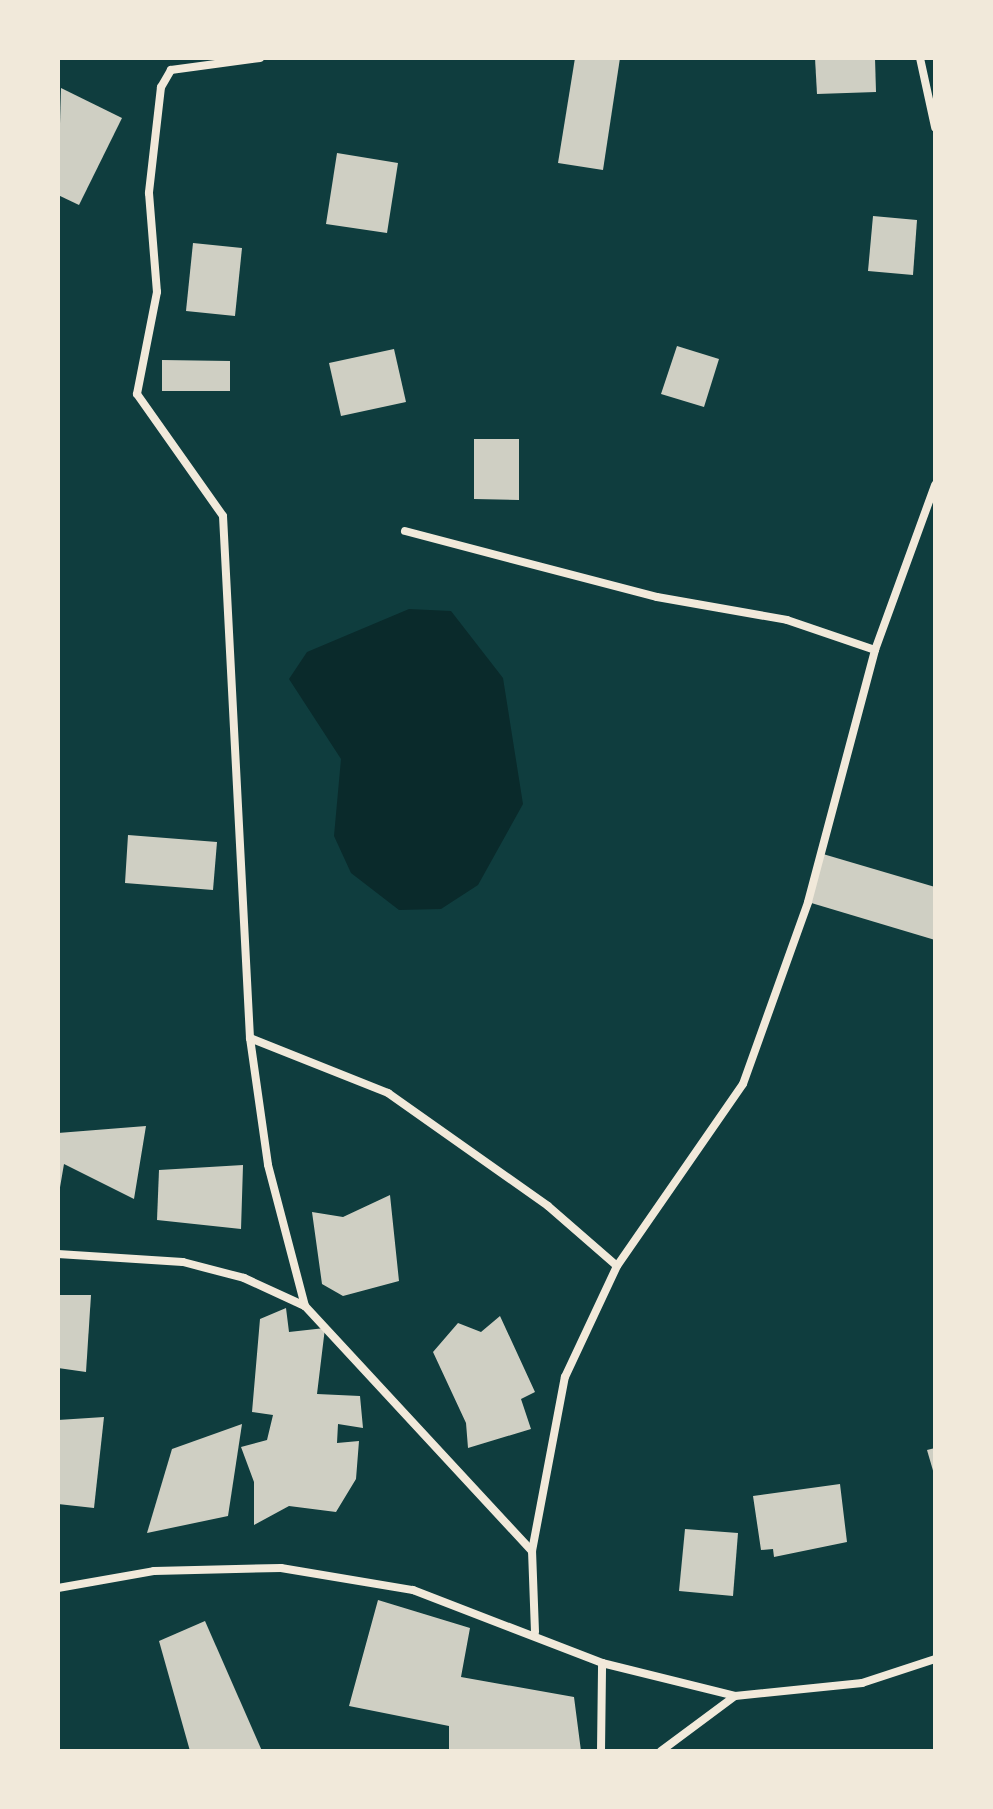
<!DOCTYPE html>
<html>
<head>
<meta charset="utf-8">
<style>
	body { margin:0 }
	#map { position:relative; width:993px; height:1809px; overflow:hidden; background:#0f3d3e; font-family:"Libre Baskerville",serif }
	div>[style] { position:absolute }
	.water>* { inset:0; background:#0a2a2b }
	.building>* { inset:0; background:#cfcfc3 }
	.minor>* { height:8px; margin:-4px; padding:0 4px; transform-origin:4px; border-radius:4px; background:#f1e9da }
	span { translate:-50% -50%; white-space:nowrap; text-align:center; line-height:1.15; -webkit-text-stroke:8px #f1e9da; paint-order:stroke }
	.frame { position:absolute; inset:0; border:60px solid #f1e9da; pointer-events:none }
</style>
</head>
<body>
<div id="map">
	<div class="water">
		<div style="clip-path:polygon(409px 609px,451px 611px,503px 678px,523px 804px,478px 885px,441px 909px,399px 910px,351px 873px,334px 836px,341px 759px,289px 679px,307px 652px)"></div>
	</div>
	<div class="building">
		<div style="clip-path:polygon(575px 58px,620px 58px,603px 170px,558px 163px)"></div>
		<div style="clip-path:polygon(815px 58px,875px 58px,876px 92px,817px 94px)"></div>
		<div style="clip-path:polygon(61px 88px,122px 118px,79px 205px,58px 195px)"></div>
		<div style="clip-path:polygon(337px 153px,398px 163px,387px 233px,326px 224px)"></div>
		<div style="clip-path:polygon(873px 216px,917px 220px,913px 275px,868px 271px)"></div>
		<div style="clip-path:polygon(193px 243px,242px 248px,235px 316px,186px 311px)"></div>
		<div style="clip-path:polygon(677px 346px,719px 359px,704px 407px,661px 394px)"></div>
		<div style="clip-path:polygon(394px 349px,406px 402px,341px 416px,329px 363px)"></div>
		<div style="clip-path:polygon(162px 360px,230px 361px,230px 391px,162px 391px)"></div>
		<div style="clip-path:polygon(474px 439px,519px 439px,519px 500px,474px 499px)"></div>
		<div style="clip-path:polygon(128px 835px,217px 842px,213px 890px,125px 883px)"></div>
		<div style="clip-path:polygon(823px 854px,935px 887px,935px 940px,808px 902px)"></div>
		<div style="clip-path:polygon(146px 1126px,134px 1199px,64px 1164px,58px 1199px,58px 1133px)"></div>
		<div style="clip-path:polygon(243px 1165px,241px 1229px,157px 1220px,159px 1170px)"></div>
		<div style="clip-path:polygon(390px 1195px,399px 1281px,343px 1296px,322px 1284px,312px 1212px,343px 1217px)"></div>
		<div style="clip-path:polygon(58px 1295px,91px 1295px,86px 1372px,58px 1368px)"></div>
		<div style="clip-path:polygon(286px 1308px,289px 1332px,325px 1328px,317px 1394px,360px 1396px,363px 1428px,338px 1424px,337px 1443px,359px 1441px,356px 1479px,336px 1512px,289px 1506px,254px 1525px,254px 1482px,241px 1447px,267px 1440px,273px 1415px,252px 1412px,260px 1319px)"></div>
		<div style="clip-path:polygon(500px 1316px,535px 1392px,521px 1399px,531px 1429px,468px 1448px,466px 1423px,433px 1352px,458px 1323px,481px 1332px)"></div>
		<div style="clip-path:polygon(104px 1417px,94px 1508px,58px 1504px,58px 1420px)"></div>
		<div style="clip-path:polygon(242px 1424px,228px 1516px,147px 1533px,172px 1449px)"></div>
		<div style="clip-path:polygon(935px 1448px,935px 1474px,934px 1474px,927px 1450px)"></div>
		<div style="clip-path:polygon(840px 1484px,847px 1542px,774px 1557px,773px 1549px,761px 1550px,753px 1496px)"></div>
		<div style="clip-path:polygon(685px 1529px,738px 1533px,733px 1596px,679px 1591px)"></div>
		<div style="clip-path:polygon(378px 1600px,470px 1628px,461px 1677px,574px 1697px,581px 1751px,449px 1751px,449px 1726px,349px 1706px)"></div>
		<div style="clip-path:polygon(205px 1621px,262px 1751px,190px 1751px,159px 1641px)"></div>
	</div>
	<div class="minor">
		<div style="left:260px;top:58px;width:90px;rotate:172.3deg"></div>
		<div style="left:171px;top:70px;width:20px;rotate:120deg"></div>
		<div style="left:161px;top:87px;width:107px;rotate:96.5deg"></div>
		<div style="left:149px;top:193px;width:99px;rotate:85.4deg"></div>
		<div style="left:157px;top:292px;width:104px;rotate:101.1deg"></div>
		<div style="left:137px;top:394px;width:149px;rotate:54.8deg"></div>
		<div style="left:223px;top:516px;width:523px;rotate:87.04deg"></div>
		<div style="left:250px;top:1038px;width:128px;rotate:81.9deg"></div>
		<div style="left:268px;top:1165px;width:146px;rotate:75.3deg"></div>
		<div style="left:920px;top:58px;width:71px;rotate:77.7deg"></div>
		<div style="left:405px;top:531px;width:260px;rotate:14.7deg"></div>
		<div style="left:657px;top:597px;width:132px;rotate:10deg"></div>
		<div style="left:787px;top:620px;width:93px;rotate:18.8deg"></div>
		<div style="left:250px;top:1038px;width:149px;rotate:21.7deg"></div>
		<div style="left:388px;top:1093px;width:196px;rotate:35.2deg"></div>
		<div style="left:548px;top:1206px;width:91px;rotate:41deg"></div>
		<div style="left:58px;top:1254px;width:125px;rotate:3.7deg"></div>
		<div style="left:183px;top:1262px;width:63px;rotate:14.7deg"></div>
		<div style="left:244px;top:1278px;width:67px;rotate:24.7deg"></div>
		<div style="left:305px;top:1306px;width:334px;rotate:47.2deg"></div>
		<div style="left:58px;top:1588px;width:97px;rotate:-10deg"></div>
		<div style="left:154px;top:1571px;width:127px;rotate:-1.4deg"></div>
		<div style="left:281px;top:1568px;width:134px;rotate:9.5deg"></div>
		<div style="left:413px;top:1590px;width:203px;rotate:21.1deg"></div>
		<div style="left:602px;top:1663px;width:137px;rotate:13.9deg"></div>
		<div style="left:735px;top:1696px;width:128px;rotate:-5.8deg"></div>
		<div style="left:862px;top:1683px;width:77px;rotate:-18.2deg"></div>
		<div style="left:535px;top:1632px;width:81px;rotate:-92.1deg"></div>
		<div style="left:532px;top:1551px;width:177px;rotate:-79.3deg"></div>
		<div style="left:565px;top:1377px;width:123px;rotate:-64.9deg"></div>
		<div style="left:617px;top:1266px;width:221px;rotate:-55.3deg"></div>
		<div style="left:743px;top:1084px;width:193px;rotate:-70.3deg"></div>
		<div style="left:808px;top:902px;width:261px;rotate:-75.1deg"></div>
		<div style="left:875px;top:650px;width:176px;rotate:-70deg"></div>
		<div style="left:601px;top:1751px;width:88px;rotate:-89.3deg"></div>
		<div style="left:661px;top:1751px;width:92px;rotate:-36.6deg"></div>
	</div>
	<div class="frame"></div>
</div>
</body>
</html>
